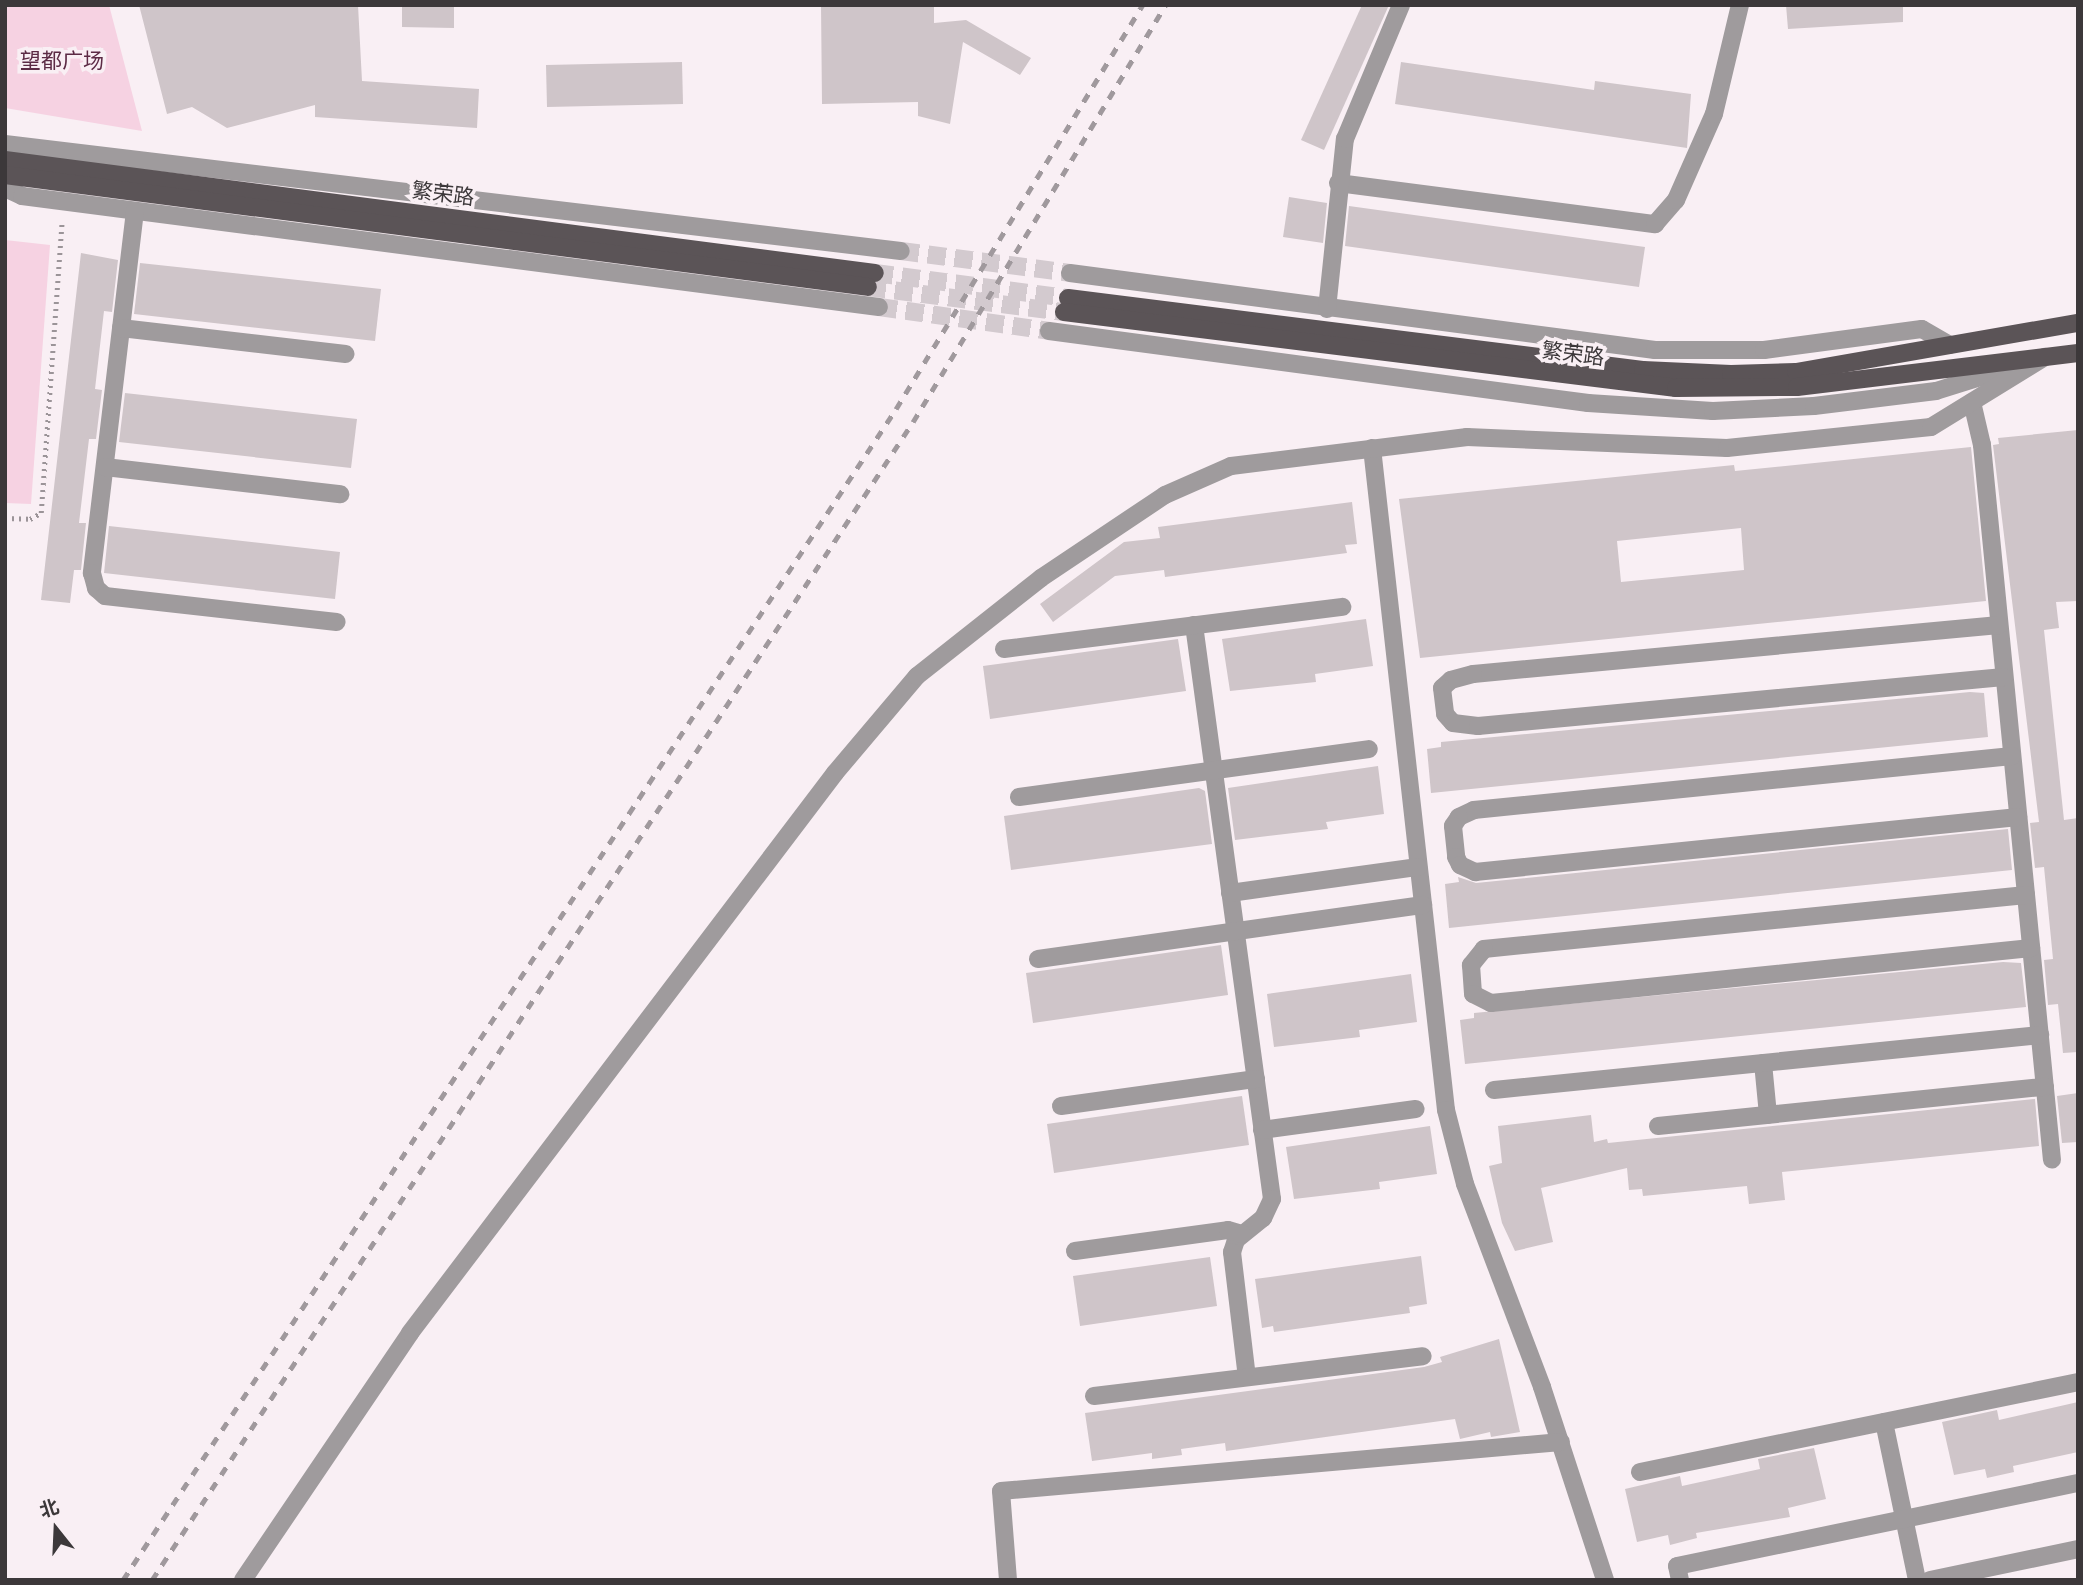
<!DOCTYPE html>
<html>
<head>
<meta charset="utf-8">
<style>
	body { margin:0 }
	#map { position:relative; width:2083px; height:1585px; overflow:hidden; background:#f9eff4; font-family:"Fira Sans Condensed","Noto Sans SC",sans-serif }
	div>[style] { position:absolute }
	.green>* { inset:0; background:#f6d2e2 }
	.building>* { inset:0; background:#cfc5c9 }
	.minor-tunnel>* { height:18px; margin-top:-9px; transform-origin:0; background:repeating-linear-gradient(90deg,#d3cacf 0 18px,transparent 0 27px) }
	.major-tunnel>* { height:18px; margin-top:-9px; transform-origin:0; background:repeating-linear-gradient(90deg,#d3cacf 0 18px,transparent 0 27px) }
	.path>* { height:4.5px; margin-top:-2.25px; transform-origin:0; background:repeating-linear-gradient(90deg,#9b9498 0 2px,transparent 0 7px) }
	.minor>* { height:18px; margin:-9px; padding:0 9px; transform-origin:9px; border-radius:9px; background:#9f9b9d }
	.major>* { height:18px; margin:-9px; padding:0 9px; transform-origin:9px; border-radius:9px; background:#5b5457 }
	.rail>* { height:5px; margin-top:-2.5px; transform-origin:0; background:repeating-linear-gradient(90deg,#a0999d 0 9px,transparent 0 18px) }
	span { translate:-50% -50%; white-space:nowrap; text-align:center; line-height:1.15; -webkit-text-stroke:7px #f9eff4; paint-order:stroke }
	.park-label { font-size:21px; color:#5c2b45 }
	.street-label { font-size:21px; color:#3c383a }
	.frame { position:absolute; inset:0; border:7px solid #3c383a; pointer-events:none }
	.north { position:absolute; left:21px; top:1494px; width:70px; height:70px; -webkit-text-stroke:5px #f9eff4; paint-order:stroke; rotate:342deg; font-size:19px; font-weight:700; line-height:28px; text-align:center; color:#3c383a }
	.north::after { content:''; display:block; margin:auto; width:24px; height:32px; background:#3c383a; clip-path:polygon(50% 0,100% 100%,50% 72%,0 100%) }
</style>
</head>
<body>
<div id="map">
	<div class="green">
		<div style="clip-path:polygon(5px 5px,109px 5px,142px 131px,5px 108px)"></div>
		<div style="clip-path:polygon(5px 240px,50px 245px,31px 504px,5px 503px)"></div>
	</div>
	<div class="building">
		<div style="clip-path:polygon(139px 5px,358px 5px,362px 81px,479px 89px,477px 128px,315px 117px,315px 105px,227px 128px,192px 107px,167px 114px)"></div>
		<div style="clip-path:polygon(402px 5px,454px 5px,454px 28px,402px 27px)"></div>
		<div style="clip-path:polygon(821px 5px,934px 5px,934px 23px,966px 20px,1031px 58px,1020px 75px,963px 42px,950px 124px,918px 116px,918px 102px,822px 104px)"></div>
		<div style="clip-path:polygon(1362px 5px,1389px 5px,1324px 150px,1301px 140px)"></div>
		<div style="clip-path:polygon(1786px 5px,1903px 5px,1903px 22px,1788px 29px)"></div>
		<div style="clip-path:polygon(682px 62px,683px 104px,547px 107px,546px 65px)"></div>
		<div style="clip-path:polygon(1401px 62px,1594px 90px,1595px 81px,1691px 94px,1687px 148px,1395px 104px)"></div>
		<div style="clip-path:polygon(1289px 197px,1327px 203px,1323px 243px,1283px 237px)"></div>
		<div style="clip-path:polygon(1349px 206px,1645px 247px,1639px 287px,1345px 246px)"></div>
		<div style="clip-path:polygon(81px 253px,118px 260px,112px 312px,104px 311px,95px 389px,102px 390px,96px 439px,89px 439px,79px 523px,86px 523px,81px 570px,74px 570px,70px 603px,41px 600px)"></div>
		<div style="clip-path:polygon(140px 263px,381px 289px,375px 341px,134px 314px)"></div>
		<div style="clip-path:polygon(125px 393px,357px 419px,351px 468px,119px 442px)"></div>
		<div style="clip-path:polygon(2078px 430px,2078px 601px,2056px 602px,2059px 628px,2044px 630px,2064px 820px,2078px 818px,2078px 1052px,2063px 1053px,2058px 1004px,2048px 1005px,2044px 960px,2053px 959px,2044px 867px,2035px 868px,2030px 823px,2039px 822px,1993px 445px,1999px 444px,1998px 438px)"></div>
		<div style="clip-path:polygon(evenodd,1971px 447px,1986px 601px,1420px 658px,1399px 499px,1734px 465px,1735px 471px,1971px 447px,1741px 528px,1744px 570px,1621px 582px,1617px 541px,1741px 528px)"></div>
		<div style="clip-path:polygon(1352px 502px,1357px 544px,1345px 545px,1347px 553px,1165px 577px,1164px 570px,1115px 576px,1053px 622px,1040px 604px,1124px 542px,1160px 538px,1158px 527px)"></div>
		<div style="clip-path:polygon(109px 526px,340px 552px,335px 599px,104px 573px)"></div>
		<div style="clip-path:polygon(1366px 619px,1373px 666px,1315px 674px,1316px 682px,1230px 691px,1222px 639px)"></div>
		<div style="clip-path:polygon(1178px 639px,1186px 691px,990px 719px,983px 666px)"></div>
		<div style="clip-path:polygon(1970px 692px,1984px 693px,1988px 737px,1431px 793px,1427px 749px,1441px 747px,1441px 742px)"></div>
		<div style="clip-path:polygon(1378px 766px,1384px 814px,1326px 822px,1328px 829px,1235px 840px,1228px 788px)"></div>
		<div style="clip-path:polygon(1199px 788px,1205px 791px,1212px 844px,1011px 870px,1004px 816px)"></div>
		<div style="clip-path:polygon(2008px 829px,2012px 870px,1449px 928px,1445px 884px,1459px 882px,1458px 877px,1476px 883px)"></div>
		<div style="clip-path:polygon(1221px 945px,1228px 995px,1033px 1023px,1026px 973px)"></div>
		<div style="clip-path:polygon(2003px 962px,2021px 963px,2026px 1007px,1465px 1064px,1460px 1020px,1474px 1018px,1474px 1013px)"></div>
		<div style="clip-path:polygon(1411px 974px,1417px 1022px,1359px 1030px,1360px 1037px,1274px 1047px,1267px 994px)"></div>
		<div style="clip-path:polygon(2078px 1093px,2078px 1142px,2062px 1143px,2057px 1096px)"></div>
		<div style="clip-path:polygon(1242px 1096px,1249px 1145px,1054px 1173px,1047px 1124px)"></div>
		<div style="clip-path:polygon(2035px 1099px,2039px 1146px,1782px 1172px,1785px 1200px,1749px 1204px,1747px 1186px,1643px 1196px,1642px 1189px,1629px 1190px,1627px 1168px,1541px 1188px,1553px 1242px,1515px 1251px,1502px 1223px,1489px 1166px,1502px 1163px,1498px 1126px,1591px 1115px,1594px 1142px,1607px 1139px,1608px 1143px)"></div>
		<div style="clip-path:polygon(1430px 1126px,1437px 1174px,1379px 1182px,1380px 1189px,1294px 1199px,1286px 1147px)"></div>
		<div style="clip-path:polygon(1421px 1256px,1427px 1304px,1409px 1307px,1410px 1313px,1274px 1332px,1273px 1326px,1262px 1328px,1255px 1279px)"></div>
		<div style="clip-path:polygon(1210px 1257px,1217px 1306px,1080px 1326px,1073px 1276px)"></div>
		<div style="clip-path:polygon(1499px 1339px,1520px 1432px,1491px 1437px,1490px 1432px,1460px 1439px,1455px 1419px,1226px 1451px,1225px 1443px,1181px 1449px,1182px 1455px,1152px 1459px,1152px 1453px,1092px 1461px,1085px 1413px,1424px 1367px,1442px 1362px,1440px 1357px)"></div>
		<div style="clip-path:polygon(2078px 1402px,2078px 1452px,2013px 1466px,2014px 1472px,1987px 1478px,1985px 1469px,1954px 1475px,1942px 1422px,1997px 1410px,1999px 1420px)"></div>
		<div style="clip-path:polygon(1814px 1448px,1826px 1499px,1788px 1508px,1790px 1517px,1696px 1533px,1697px 1538px,1670px 1545px,1668px 1535px,1637px 1542px,1625px 1489px,1680px 1476px,1682px 1486px,1760px 1469px,1758px 1459px)"></div>
	</div>
	<div class="minor-tunnel">
		<div style="left:901px;top:251px;width:170px;rotate:7.4deg"></div>
		<div style="left:879px;top:307px;width:172px;rotate:8deg"></div>
	</div>
	<div class="major-tunnel">
		<div style="left:875px;top:273px;width:195px;rotate:7.4deg"></div>
		<div style="left:868px;top:287px;width:198px;rotate:7.3deg"></div>
	</div>
	<div class="path">
		<div style="left:5px;top:518px;width:25px;rotate:2deg"></div>
		<div style="left:30px;top:519px;width:13px;rotate:-29deg"></div>
		<div style="left:41px;top:513px;width:291px;rotate:-85.9deg"></div>
	</div>
	<div class="minor">
		<div style="left:5px;top:144px;width:902px;rotate:6.81deg"></div>
		<div style="left:1338px;top:183px;width:320px;rotate:7.4deg"></div>
		<div style="left:1655px;top:224px;width:32px;rotate:-49deg"></div>
		<div style="left:1676px;top:200px;width:94px;rotate:-66.2deg"></div>
		<div style="left:1714px;top:114px;width:112px;rotate:-76.6deg"></div>
		<div style="left:5px;top:188px;width:19px;rotate:25deg"></div>
		<div style="left:22px;top:196px;width:864px;rotate:7.38deg"></div>
		<div style="left:135px;top:211px;width:365px;rotate:96.8deg"></div>
		<div style="left:92px;top:573px;width:16px;rotate:75deg"></div>
		<div style="left:96px;top:588px;width:12px;rotate:42deg"></div>
		<div style="left:105px;top:596px;width:233px;rotate:6.4deg"></div>
		<div style="left:1070px;top:273px;width:590px;rotate:7.5deg"></div>
		<div style="left:1655px;top:350px;width:109px"></div>
		<div style="left:1764px;top:350px;width:159px;rotate:-7.6deg"></div>
		<div style="left:1922px;top:329px;width:32px;rotate:30deg"></div>
		<div style="left:1327px;top:309px;width:171px;rotate:-84deg"></div>
		<div style="left:1345px;top:139px;width:145px;rotate:-67.3deg"></div>
		<div style="left:121px;top:328px;width:226px;rotate:6.6deg"></div>
		<div style="left:1049px;top:331px;width:544px;rotate:7.61deg"></div>
		<div style="left:1588px;top:403px;width:125px;rotate:3.7deg"></div>
		<div style="left:1713px;top:411px;width:101px;rotate:-2.8deg"></div>
		<div style="left:1814px;top:406px;width:123px;rotate:-7deg"></div>
		<div style="left:1936px;top:391px;width:87px;rotate:-17.4deg"></div>
		<div style="left:1972px;top:402px;width:44px;rotate:76.9deg"></div>
		<div style="left:1982px;top:445px;width:718px;rotate:84.41deg"></div>
		<div style="left:1372px;top:448px;width:666px;rotate:83.62deg"></div>
		<div style="left:1446px;top:1110px;width:76px;rotate:75.6deg"></div>
		<div style="left:1465px;top:1184px;width:217px;rotate:69.2deg"></div>
		<div style="left:1542px;top:1387px;width:203px;rotate:71.9deg"></div>
		<div style="left:105px;top:467px;width:237px;rotate:6.6deg"></div>
		<div style="left:1194px;top:625px;width:579px;rotate:82.26deg"></div>
		<div style="left:1272px;top:1199px;width:21px;rotate:115deg"></div>
		<div style="left:1263px;top:1218px;width:35px;rotate:141deg"></div>
		<div style="left:1236px;top:1240px;width:13px;rotate:108deg"></div>
		<div style="left:1232px;top:1252px;width:126px;rotate:83.2deg"></div>
		<div style="left:1999px;top:625px;width:528px;rotate:174.68deg"></div>
		<div style="left:1473px;top:674px;width:23px;rotate:165deg"></div>
		<div style="left:1451px;top:680px;width:12px;rotate:138deg"></div>
		<div style="left:1442px;top:688px;width:26px;rotate:83deg"></div>
		<div style="left:1445px;top:714px;width:12px;rotate:48deg"></div>
		<div style="left:1453px;top:723px;width:25px;rotate:7deg"></div>
		<div style="left:1478px;top:726px;width:528px;rotate:-5.32deg"></div>
		<div style="left:1004px;top:649px;width:341px;rotate:-7.1deg"></div>
		<div style="left:2012px;top:756px;width:541px;rotate:174.27deg"></div>
		<div style="left:1474px;top:810px;width:17px;rotate:155deg"></div>
		<div style="left:1459px;top:817px;width:11px;rotate:124deg"></div>
		<div style="left:1453px;top:826px;width:31px;rotate:84deg"></div>
		<div style="left:1456px;top:857px;width:9px;rotate:63deg"></div>
		<div style="left:1460px;top:865px;width:17px;rotate:25deg"></div>
		<div style="left:1475px;top:872px;width:546px;rotate:-5.78deg"></div>
		<div style="left:1019px;top:797px;width:353px;rotate:-7.8deg"></div>
		<div style="left:1230px;top:893px;width:190px;rotate:-7.9deg"></div>
		<div style="left:2026px;top:895px;width:545px;rotate:174.31deg"></div>
		<div style="left:1484px;top:949px;width:21px;rotate:129deg"></div>
		<div style="left:1471px;top:965px;width:29px;rotate:86deg"></div>
		<div style="left:1473px;top:994px;width:20px;rotate:27deg"></div>
		<div style="left:1491px;top:1003px;width:543px;rotate:-5.82deg"></div>
		<div style="left:1038px;top:959px;width:389px;rotate:-8deg"></div>
		<div style="left:1763px;top:1063px;width:52px;rotate:84.5deg"></div>
		<div style="left:1494px;top:1090px;width:549px;rotate:-5.75deg"></div>
		<div style="left:1061px;top:1106px;width:197px;rotate:-7.9deg"></div>
		<div style="left:1658px;top:1126px;width:389px;rotate:-5.8deg"></div>
		<div style="left:1262px;top:1130px;width:155px;rotate:-7.8deg"></div>
		<div style="left:1075px;top:1251px;width:154px;rotate:-7.8deg"></div>
		<div style="left:1228px;top:1230px;width:15px;rotate:16deg"></div>
		<div style="left:1094px;top:1396px;width:331px;rotate:-6.9deg"></div>
		<div style="left:1884px;top:1422px;width:161px;rotate:78.2deg"></div>
		<div style="left:1640px;top:1472px;width:447px;rotate:-11.6deg"></div>
		<div style="left:243px;top:1580px;width:298px;rotate:-55.9deg"></div>
		<div style="left:410px;top:1333px;width:703px;rotate:-52.8deg"></div>
		<div style="left:835px;top:773px;width:127px;rotate:-49.8deg"></div>
		<div style="left:917px;top:676px;width:158px;rotate:-38.3deg"></div>
		<div style="left:1041px;top:578px;width:149px;rotate:-33.8deg"></div>
		<div style="left:1165px;top:495px;width:72px;rotate:-23.7deg"></div>
		<div style="left:1231px;top:466px;width:238px;rotate:-7deg"></div>
		<div style="left:1467px;top:437px;width:260px;rotate:2.4deg"></div>
		<div style="left:1727px;top:448px;width:205px;rotate:-5.9deg"></div>
		<div style="left:1931px;top:427px;width:134px;rotate:-31.6deg"></div>
		<div style="left:1008px;top:1580px;width:89px;rotate:-94.5deg"></div>
		<div style="left:1001px;top:1491px;width:562px;rotate:-5deg"></div>
		<div style="left:1680px;top:1580px;width:14px;rotate:-102deg"></div>
		<div style="left:1677px;top:1566px;width:409px;rotate:-11.7deg"></div>
		<div style="left:1930px;top:1580px;width:151px;rotate:-11.8deg"></div>
	</div>
	<div class="major">
		<div style="left:5px;top:160px;width:877px;rotate:7.4deg"></div>
		<div style="left:5px;top:175px;width:870px;rotate:7.39deg"></div>
		<div style="left:1068px;top:298px;width:579px;rotate:7.14deg"></div>
		<div style="left:1643px;top:370px;width:88px;rotate:2.6deg"></div>
		<div style="left:1731px;top:374px;width:65px;rotate:-1.8deg"></div>
		<div style="left:1796px;top:372px;width:286px;rotate:-9.9deg"></div>
		<div style="left:1064px;top:312px;width:617px;rotate:7.08deg"></div>
		<div style="left:1676px;top:388px;width:121px;rotate:-0.5deg"></div>
		<div style="left:1797px;top:387px;width:283px;rotate:-6.9deg"></div>
	</div>
	<div class="rail">
		<div style="left:123px;top:1580px;width:1403px;rotate:-56.57deg"></div>
		<div style="left:896px;top:409px;width:474px;rotate:-58.6deg"></div>
		<div style="left:152px;top:1580px;width:1386px;rotate:-56.69deg"></div>
		<div style="left:913px;top:422px;width:488px;rotate:-58.8deg"></div>
	</div>
	<div class="park-label">
		<span style="left:62px;top:61px">望都广场</span>
	</div>
	<div class="street-label">
		<span style="left:443px;top:194px;rotate:7deg">繁荣路</span>
		<span style="left:1573px;top:354px;rotate:7deg">繁荣路</span>
	</div>
	<div class="frame"></div>
	<div class="north">北</div>
</div>
</body>
</html>
